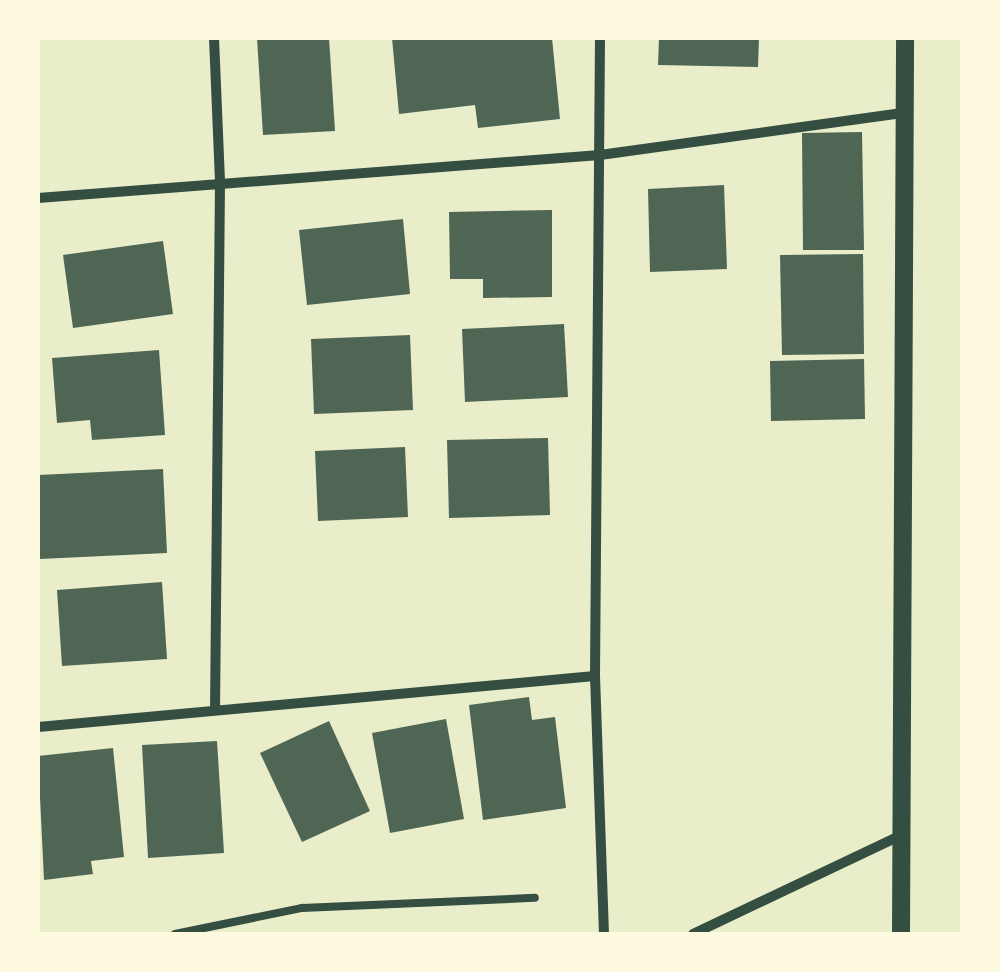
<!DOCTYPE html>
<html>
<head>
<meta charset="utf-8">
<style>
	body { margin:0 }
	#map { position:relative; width:1000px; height:972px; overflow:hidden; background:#e9edc9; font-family:"PT Sans Narrow",sans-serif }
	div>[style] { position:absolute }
	.building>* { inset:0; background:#4f6655 }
	.service>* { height:8px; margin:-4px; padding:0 4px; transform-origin:4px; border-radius:4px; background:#344e41 }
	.minor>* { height:10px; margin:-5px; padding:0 5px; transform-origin:5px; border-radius:5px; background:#344e41 }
	.tertiary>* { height:18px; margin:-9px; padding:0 9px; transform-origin:9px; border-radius:9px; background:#344e41 }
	span { translate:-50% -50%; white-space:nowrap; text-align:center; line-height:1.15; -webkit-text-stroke:9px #fefae0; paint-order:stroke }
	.frame { position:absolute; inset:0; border:40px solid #fefae0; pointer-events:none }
</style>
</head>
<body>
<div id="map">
	<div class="building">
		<div style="clip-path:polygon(257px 38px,329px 38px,335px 131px,263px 135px)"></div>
		<div style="clip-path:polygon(392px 38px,552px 38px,560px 119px,478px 128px,475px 105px,399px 114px)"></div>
		<div style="clip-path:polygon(659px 38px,759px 38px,758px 67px,658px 65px)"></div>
		<div style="clip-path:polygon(862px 132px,864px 250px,803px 250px,802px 133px)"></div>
		<div style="clip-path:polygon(724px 185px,727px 269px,650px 272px,648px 189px)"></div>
		<div style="clip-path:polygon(552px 210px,552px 297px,483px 298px,483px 279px,450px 279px,449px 212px)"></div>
		<div style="clip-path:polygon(403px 219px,410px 294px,307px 305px,299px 230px)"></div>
		<div style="clip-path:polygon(163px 241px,173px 314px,73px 328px,63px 255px)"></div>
		<div style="clip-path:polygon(863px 254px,864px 354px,782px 355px,780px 255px)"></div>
		<div style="clip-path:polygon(564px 324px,568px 397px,465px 402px,462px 329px)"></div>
		<div style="clip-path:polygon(410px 335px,413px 410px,314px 414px,311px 339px)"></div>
		<div style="clip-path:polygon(159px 350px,165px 435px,92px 440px,90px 420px,57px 423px,52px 358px)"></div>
		<div style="clip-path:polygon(864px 359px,865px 419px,771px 421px,770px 361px)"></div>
		<div style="clip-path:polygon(548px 438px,550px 515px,449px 518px,447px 440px)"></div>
		<div style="clip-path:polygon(405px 447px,408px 517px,318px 521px,315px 451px)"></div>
		<div style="clip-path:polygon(163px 469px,167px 553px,40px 559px,38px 475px)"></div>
		<div style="clip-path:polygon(162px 582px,167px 659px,62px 666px,57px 590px)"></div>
		<div style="clip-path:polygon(529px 697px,532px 720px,555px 717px,566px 808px,483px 820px,469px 705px)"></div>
		<div style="clip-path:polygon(446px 719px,464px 819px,390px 833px,372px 733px)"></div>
		<div style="clip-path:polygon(329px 721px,370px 811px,302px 842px,260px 753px)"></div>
		<div style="clip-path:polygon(217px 741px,224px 853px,148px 858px,142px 745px)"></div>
		<div style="clip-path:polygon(113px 748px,124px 857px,91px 861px,93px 874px,44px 880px,38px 756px)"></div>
	</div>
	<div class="service">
		<div style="left:175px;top:934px;width:130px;rotate:-11.6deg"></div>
		<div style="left:302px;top:908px;width:233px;rotate:-2.5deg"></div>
	</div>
	<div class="minor">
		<div style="left:214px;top:38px;width:144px;rotate:87.6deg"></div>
		<div style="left:220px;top:182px;width:526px;rotate:90.54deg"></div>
		<div style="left:600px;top:38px;width:638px;rotate:90.45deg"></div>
		<div style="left:595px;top:676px;width:258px;rotate:88deg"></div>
		<div style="left:38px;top:198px;width:564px;rotate:-4.38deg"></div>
		<div style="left:600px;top:155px;width:307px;rotate:-7.9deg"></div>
		<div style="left:38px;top:727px;width:559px;rotate:-5.23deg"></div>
		<div style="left:693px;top:934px;width:228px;rotate:-25.4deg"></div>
	</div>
	<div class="tertiary">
		<div style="left:901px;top:934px;width:896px;rotate:-89.74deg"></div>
	</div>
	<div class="frame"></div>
</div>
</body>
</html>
